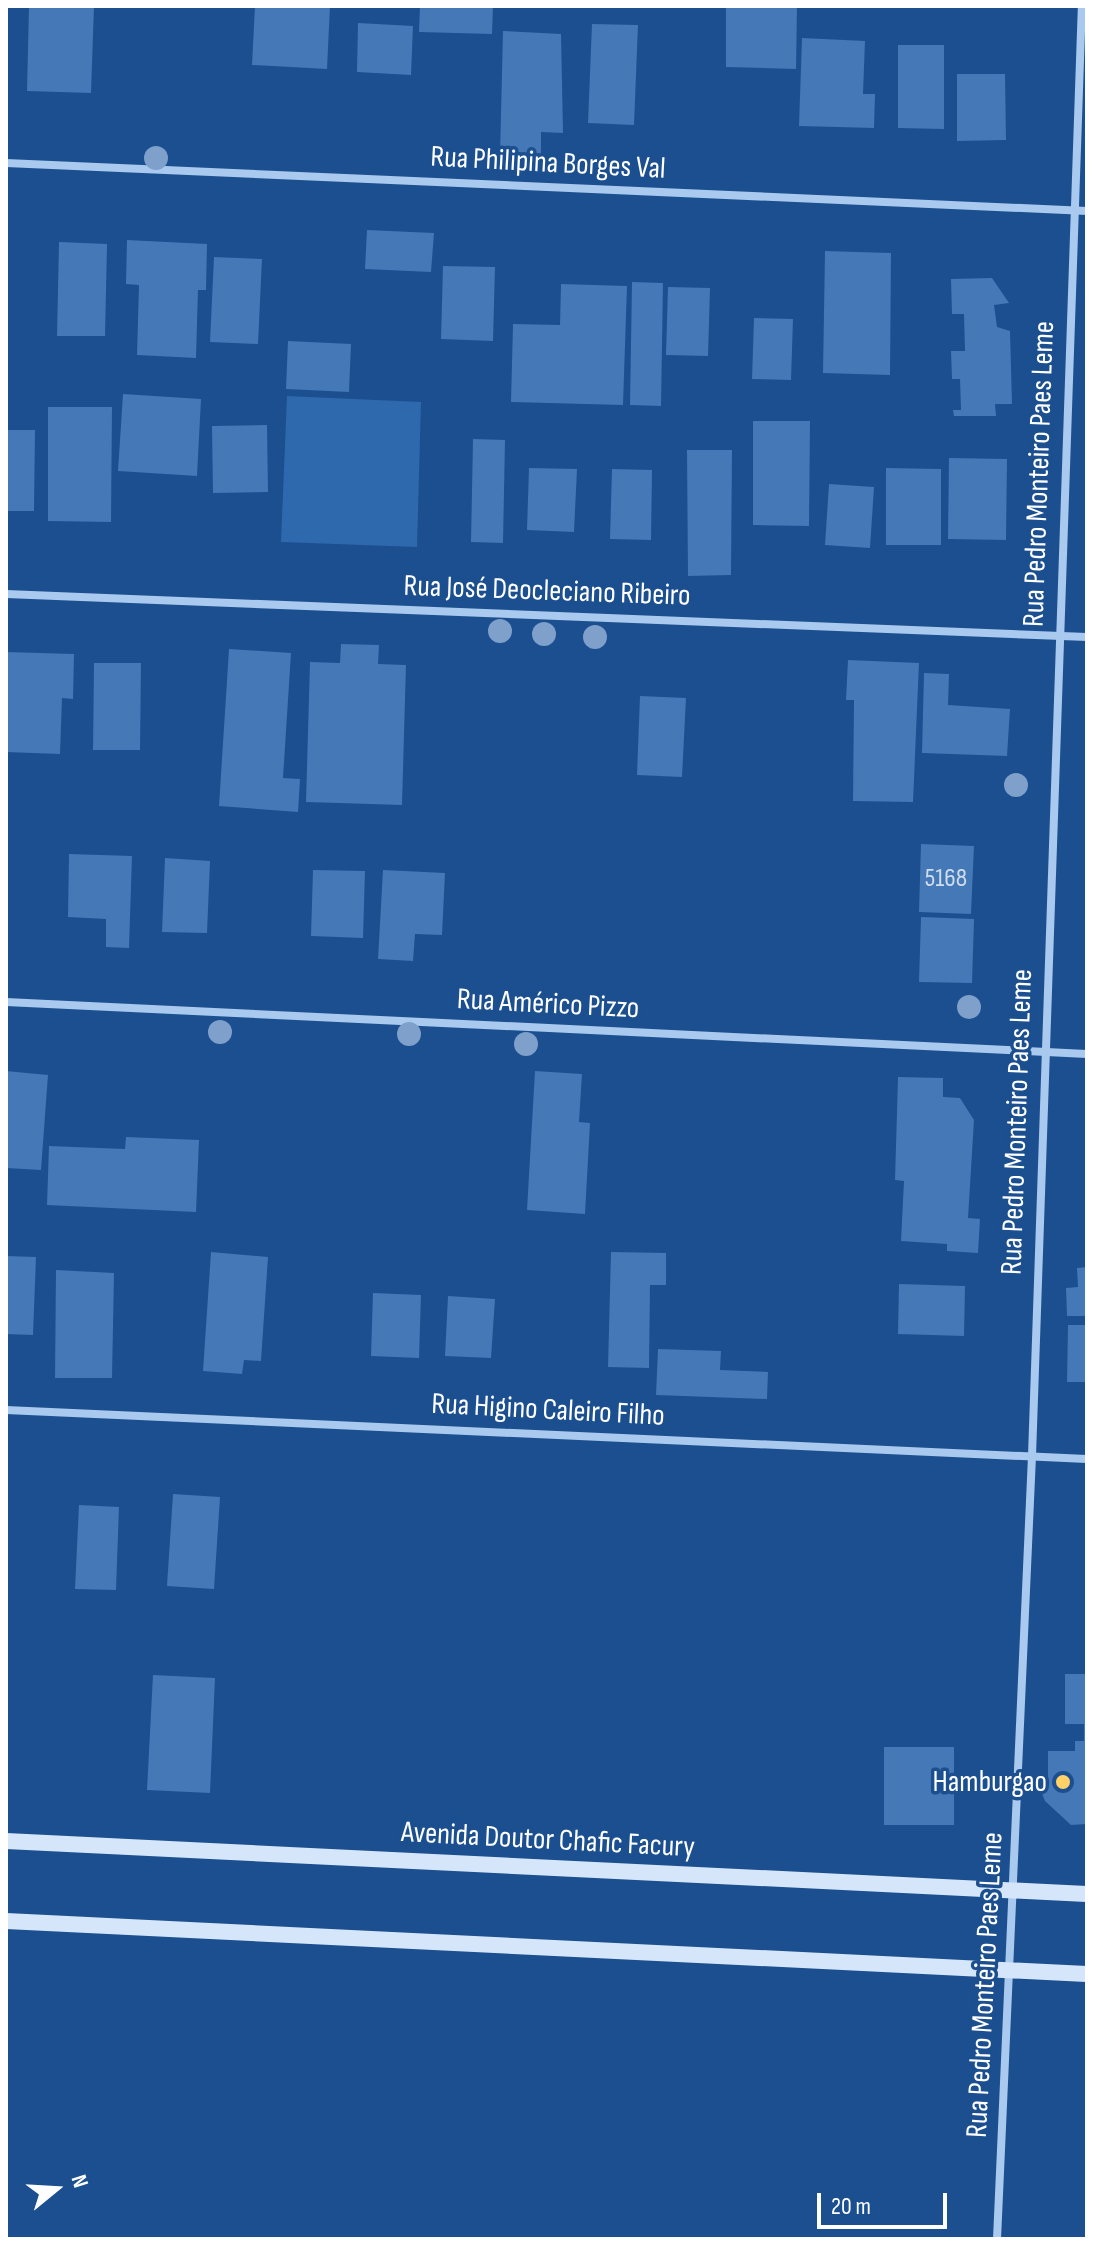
<!DOCTYPE html>
<html>
<head>
<meta charset="utf-8">
<style>
	body { margin:0 }
	#map { position:relative; width:1093px; height:2245px; overflow:hidden; background:#1b4f8f; font-family:"Sofia Sans Condensed",sans-serif }
	div>[style] { position:absolute }
	.green>* { inset:0; background:#2e69ad }
	.building>* { inset:0; background:#4478b7 }
	.street>* { height:8px; margin:-4px; padding:0 4px; transform-origin:4px; border-radius:4px; background:#a9c9ee }
	.secondary>* { height:16px; margin:-8px; padding:0 8px; transform-origin:8px; border-radius:8px; background:#d6e6fa }
	.trees>* { width:24px; height:24px; margin:-12px; border-radius:50%; background:#7ea0ca }
	.dots>* { width:22px; height:22px; translate:-50% -50%; box-sizing:border-box; border:4px solid #1b4f8f; border-radius:50% }
	span { translate:-50% -50%; white-space:nowrap; text-align:center; line-height:1.15; -webkit-text-stroke:7px #1b4f8f; paint-order:stroke }
	.number-label { font-size:26px; color:#d0dded }
	.number-label span { -webkit-text-stroke-width:0 }
	.street-label { font-size:30px; color:#fff }
	.poi-label { font-size:30px; color:#fff }
	.right { translate:-100% -50%; text-align:right }
	.frame { position:absolute; inset:0; border:8px solid #fff; pointer-events:none }
	.north { position:absolute; left:16px; top:2149px; width:80px; height:80px; -webkit-text-stroke:6px #1b4f8f; paint-order:stroke; rotate:72deg; font-size:22px; font-weight:700; line-height:32px; text-align:center; color:#fff }
	.north::after { content:''; display:block; margin:auto; width:28px; height:36px; background:#fff; clip-path:polygon(50% 0,100% 100%,50% 72%,0 100%) }
	.scale { position:absolute; left:817px; top:2193px; width:130px; height:36px; box-sizing:border-box; border:4px solid #fff; border-top:0; padding-left:10px; font-size:24px; line-height:28px; white-space:nowrap; color:#fff; -webkit-text-stroke:6px #1b4f8f; paint-order:stroke }
</style>
</head>
<body>
<div id="map">
	<div class="green">
		<div style="clip-path:polygon(287px 396px,421px 402px,417px 547px,281px 542px)"></div>
	</div>
	<div class="building">
		<div style="clip-path:polygon(29px 6px,94px 6px,91px 93px,27px 91px)"></div>
		<div style="clip-path:polygon(255px 6px,330px 6px,327px 69px,252px 65px)"></div>
		<div style="clip-path:polygon(420px 6px,493px 6px,492px 34px,419px 32px)"></div>
		<div style="clip-path:polygon(726px 6px,797px 6px,796px 69px,726px 67px)"></div>
		<div style="clip-path:polygon(358px 23px,413px 26px,411px 75px,357px 72px)"></div>
		<div style="clip-path:polygon(592px 24px,638px 25px,634px 125px,588px 123px)"></div>
		<div style="clip-path:polygon(503px 31px,561px 34px,563px 133px,541px 132px,541px 156px,500px 156px)"></div>
		<div style="clip-path:polygon(802px 38px,865px 41px,863px 94px,875px 94px,874px 128px,799px 126px)"></div>
		<div style="clip-path:polygon(898px 45px,944px 45px,944px 129px,898px 128px)"></div>
		<div style="clip-path:polygon(957px 74px,1005px 74px,1006px 140px,957px 141px)"></div>
		<div style="clip-path:polygon(367px 230px,434px 233px,431px 272px,365px 269px)"></div>
		<div style="clip-path:polygon(127px 240px,207px 244px,206px 290px,198px 290px,196px 358px,137px 355px,139px 285px,126px 284px)"></div>
		<div style="clip-path:polygon(59px 242px,107px 244px,105px 336px,57px 336px)"></div>
		<div style="clip-path:polygon(825px 251px,891px 253px,890px 375px,823px 373px)"></div>
		<div style="clip-path:polygon(214px 257px,262px 259px,258px 344px,210px 342px)"></div>
		<div style="clip-path:polygon(443px 266px,495px 267px,493px 341px,441px 339px)"></div>
		<div style="clip-path:polygon(992px 278px,1009px 303px,994px 305px,997px 327px,1010px 331px,1012px 404px,995px 404px,996px 416px,954px 416px,953px 410px,961px 410px,960px 379px,952px 379px,951px 351px,965px 351px,964px 314px,952px 314px,951px 279px)"></div>
		<div style="clip-path:polygon(632px 282px,663px 283px,661px 406px,630px 405px)"></div>
		<div style="clip-path:polygon(561px 284px,627px 286px,623px 405px,511px 402px,513px 324px,560px 325px)"></div>
		<div style="clip-path:polygon(668px 287px,710px 288px,708px 356px,666px 355px)"></div>
		<div style="clip-path:polygon(754px 318px,793px 319px,791px 380px,752px 379px)"></div>
		<div style="clip-path:polygon(288px 341px,351px 344px,349px 392px,286px 389px)"></div>
		<div style="clip-path:polygon(123px 394px,201px 399px,197px 476px,118px 471px)"></div>
		<div style="clip-path:polygon(48px 407px,112px 407px,111px 522px,48px 521px)"></div>
		<div style="clip-path:polygon(753px 421px,810px 421px,809px 526px,753px 525px)"></div>
		<div style="clip-path:polygon(267px 425px,268px 492px,213px 493px,212px 426px)"></div>
		<div style="clip-path:polygon(6px 430px,35px 430px,34px 511px,6px 511px)"></div>
		<div style="clip-path:polygon(473px 439px,505px 440px,503px 543px,471px 542px)"></div>
		<div style="clip-path:polygon(687px 450px,732px 450px,731px 575px,688px 576px)"></div>
		<div style="clip-path:polygon(949px 458px,1007px 459px,1006px 540px,948px 539px)"></div>
		<div style="clip-path:polygon(529px 468px,577px 469px,574px 532px,527px 530px)"></div>
		<div style="clip-path:polygon(886px 468px,941px 469px,941px 545px,886px 545px)"></div>
		<div style="clip-path:polygon(612px 469px,652px 470px,651px 540px,610px 539px)"></div>
		<div style="clip-path:polygon(829px 484px,874px 487px,870px 548px,825px 545px)"></div>
		<div style="clip-path:polygon(341px 644px,379px 645px,378px 664px,406px 665px,402px 805px,306px 802px,310px 662px,340px 663px)"></div>
		<div style="clip-path:polygon(229px 649px,291px 653px,283px 778px,300px 779px,298px 812px,219px 806px)"></div>
		<div style="clip-path:polygon(6px 652px,74px 654px,73px 699px,62px 698px,60px 754px,6px 752px)"></div>
		<div style="clip-path:polygon(848px 660px,919px 663px,913px 802px,853px 801px,854px 700px,846px 700px)"></div>
		<div style="clip-path:polygon(94px 663px,141px 663px,140px 750px,93px 750px)"></div>
		<div style="clip-path:polygon(924px 673px,949px 674px,948px 705px,1010px 709px,1007px 756px,922px 753px)"></div>
		<div style="clip-path:polygon(640px 696px,686px 698px,682px 777px,637px 775px)"></div>
		<div style="clip-path:polygon(921px 844px,974px 846px,971px 914px,919px 912px)"></div>
		<div style="clip-path:polygon(69px 854px,132px 856px,129px 948px,106px 947px,106px 919px,68px 917px)"></div>
		<div style="clip-path:polygon(165px 858px,210px 861px,207px 933px,162px 932px)"></div>
		<div style="clip-path:polygon(313px 870px,365px 871px,363px 938px,311px 936px)"></div>
		<div style="clip-path:polygon(383px 870px,445px 873px,442px 935px,415px 934px,413px 961px,378px 959px)"></div>
		<div style="clip-path:polygon(921px 917px,974px 919px,972px 983px,919px 982px)"></div>
		<div style="clip-path:polygon(6px 1071px,48px 1075px,41px 1170px,6px 1168px)"></div>
		<div style="clip-path:polygon(535px 1071px,582px 1074px,579px 1122px,590px 1123px,585px 1214px,527px 1210px)"></div>
		<div style="clip-path:polygon(898px 1077px,943px 1078px,943px 1097px,960px 1098px,974px 1120px,968px 1218px,980px 1219px,978px 1253px,947px 1251px,947px 1244px,901px 1241px,904px 1181px,895px 1180px)"></div>
		<div style="clip-path:polygon(126px 1137px,199px 1140px,196px 1212px,47px 1205px,49px 1146px,125px 1149px)"></div>
		<div style="clip-path:polygon(211px 1252px,268px 1257px,261px 1361px,244px 1360px,242px 1374px,203px 1371px)"></div>
		<div style="clip-path:polygon(611px 1252px,666px 1253px,666px 1285px,650px 1285px,649px 1368px,608px 1367px)"></div>
		<div style="clip-path:polygon(6px 1256px,36px 1257px,33px 1335px,6px 1334px)"></div>
		<div style="clip-path:polygon(1087px 1267px,1087px 1316px,1067px 1316px,1066px 1288px,1078px 1287px,1077px 1268px)"></div>
		<div style="clip-path:polygon(56px 1270px,114px 1273px,112px 1378px,55px 1378px)"></div>
		<div style="clip-path:polygon(899px 1284px,965px 1286px,964px 1336px,898px 1334px)"></div>
		<div style="clip-path:polygon(373px 1293px,421px 1295px,419px 1358px,371px 1356px)"></div>
		<div style="clip-path:polygon(448px 1296px,495px 1299px,491px 1358px,445px 1356px)"></div>
		<div style="clip-path:polygon(1068px 1325px,1087px 1325px,1087px 1382px,1067px 1382px)"></div>
		<div style="clip-path:polygon(658px 1349px,721px 1351px,720px 1370px,768px 1372px,767px 1399px,656px 1395px)"></div>
		<div style="clip-path:polygon(173px 1494px,220px 1497px,214px 1589px,167px 1586px)"></div>
		<div style="clip-path:polygon(79px 1505px,119px 1507px,116px 1590px,75px 1589px)"></div>
		<div style="clip-path:polygon(1065px 1674px,1087px 1674px,1087px 1824px,1071px 1825px,1045px 1801px,1039px 1786px,1039px 1778px,1048px 1778px,1048px 1751px,1075px 1751px,1075px 1741px,1084px 1741px,1084px 1724px,1065px 1724px)"></div>
		<div style="clip-path:polygon(153px 1675px,215px 1678px,210px 1793px,147px 1790px)"></div>
		<div style="clip-path:polygon(884px 1747px,954px 1747px,954px 1825px,884px 1825px)"></div>
	</div>
	<div class="street">
		<div style="left:6px;top:163px;width:1082px;rotate:2.54deg"></div>
		<div style="left:6px;top:594px;width:1082px;rotate:2.28deg"></div>
		<div style="left:6px;top:1002px;width:1082px;rotate:2.75deg"></div>
		<div style="left:6px;top:1410px;width:1082px;rotate:2.6deg"></div>
		<div style="left:997px;top:2239px;width:784px;rotate:-87.44deg"></div>
		<div style="left:1032px;top:1456px;width:1451px;rotate:-88.03deg"></div>
	</div>
	<div class="secondary">
		<div style="left:6px;top:1841px;width:1082px;rotate:2.81deg"></div>
		<div style="left:6px;top:1921px;width:1082px;rotate:2.81deg"></div>
	</div>
	<div class="trees">
		<div style="left:156px;top:158px"></div>
		<div style="left:500px;top:631px"></div>
		<div style="left:544px;top:634px"></div>
		<div style="left:595px;top:637px"></div>
		<div style="left:1016px;top:785px"></div>
		<div style="left:969px;top:1007px"></div>
		<div style="left:220px;top:1032px"></div>
		<div style="left:409px;top:1034px"></div>
		<div style="left:526px;top:1044px"></div>
	</div>
	<div class="dots">
		<div style="left:1063px;top:1782px;background:#ffd166"></div>
	</div>
	<div class="number-label">
		<span style="left:946px;top:879px">5168</span>
	</div>
	<div class="street-label">
		<span style="left:548px;top:163px;rotate:3deg">Rua Philipina Borges Val</span>
		<span style="left:1039px;top:474px;rotate:-88deg">Rua Pedro Monteiro Paes Leme</span>
		<span style="left:547px;top:591px;rotate:2deg">Rua José Deocleciano Ribeiro</span>
		<span style="left:548px;top:1004px;rotate:3deg">Rua Américo Pizzo</span>
		<span style="left:1017px;top:1122px;rotate:-88deg">Rua Pedro Monteiro Paes Leme</span>
		<span style="left:548px;top:1410px;rotate:3deg">Rua Higino Caleiro Filho</span>
		<span style="left:548px;top:1840px;rotate:3deg">Avenida Doutor Chafic Facury</span>
		<span style="left:985px;top:1985px;rotate:-87deg">Rua Pedro Monteiro Paes Leme</span>
	</div>
	<div class="poi-label">
		<span class="right" style="left:1047px;top:1782px">Hamburgao</span>
	</div>
	<div class="frame"></div>
	<div class="north">N</div>
	<div class="scale">20 m</div>
</div>
</body>
</html>
